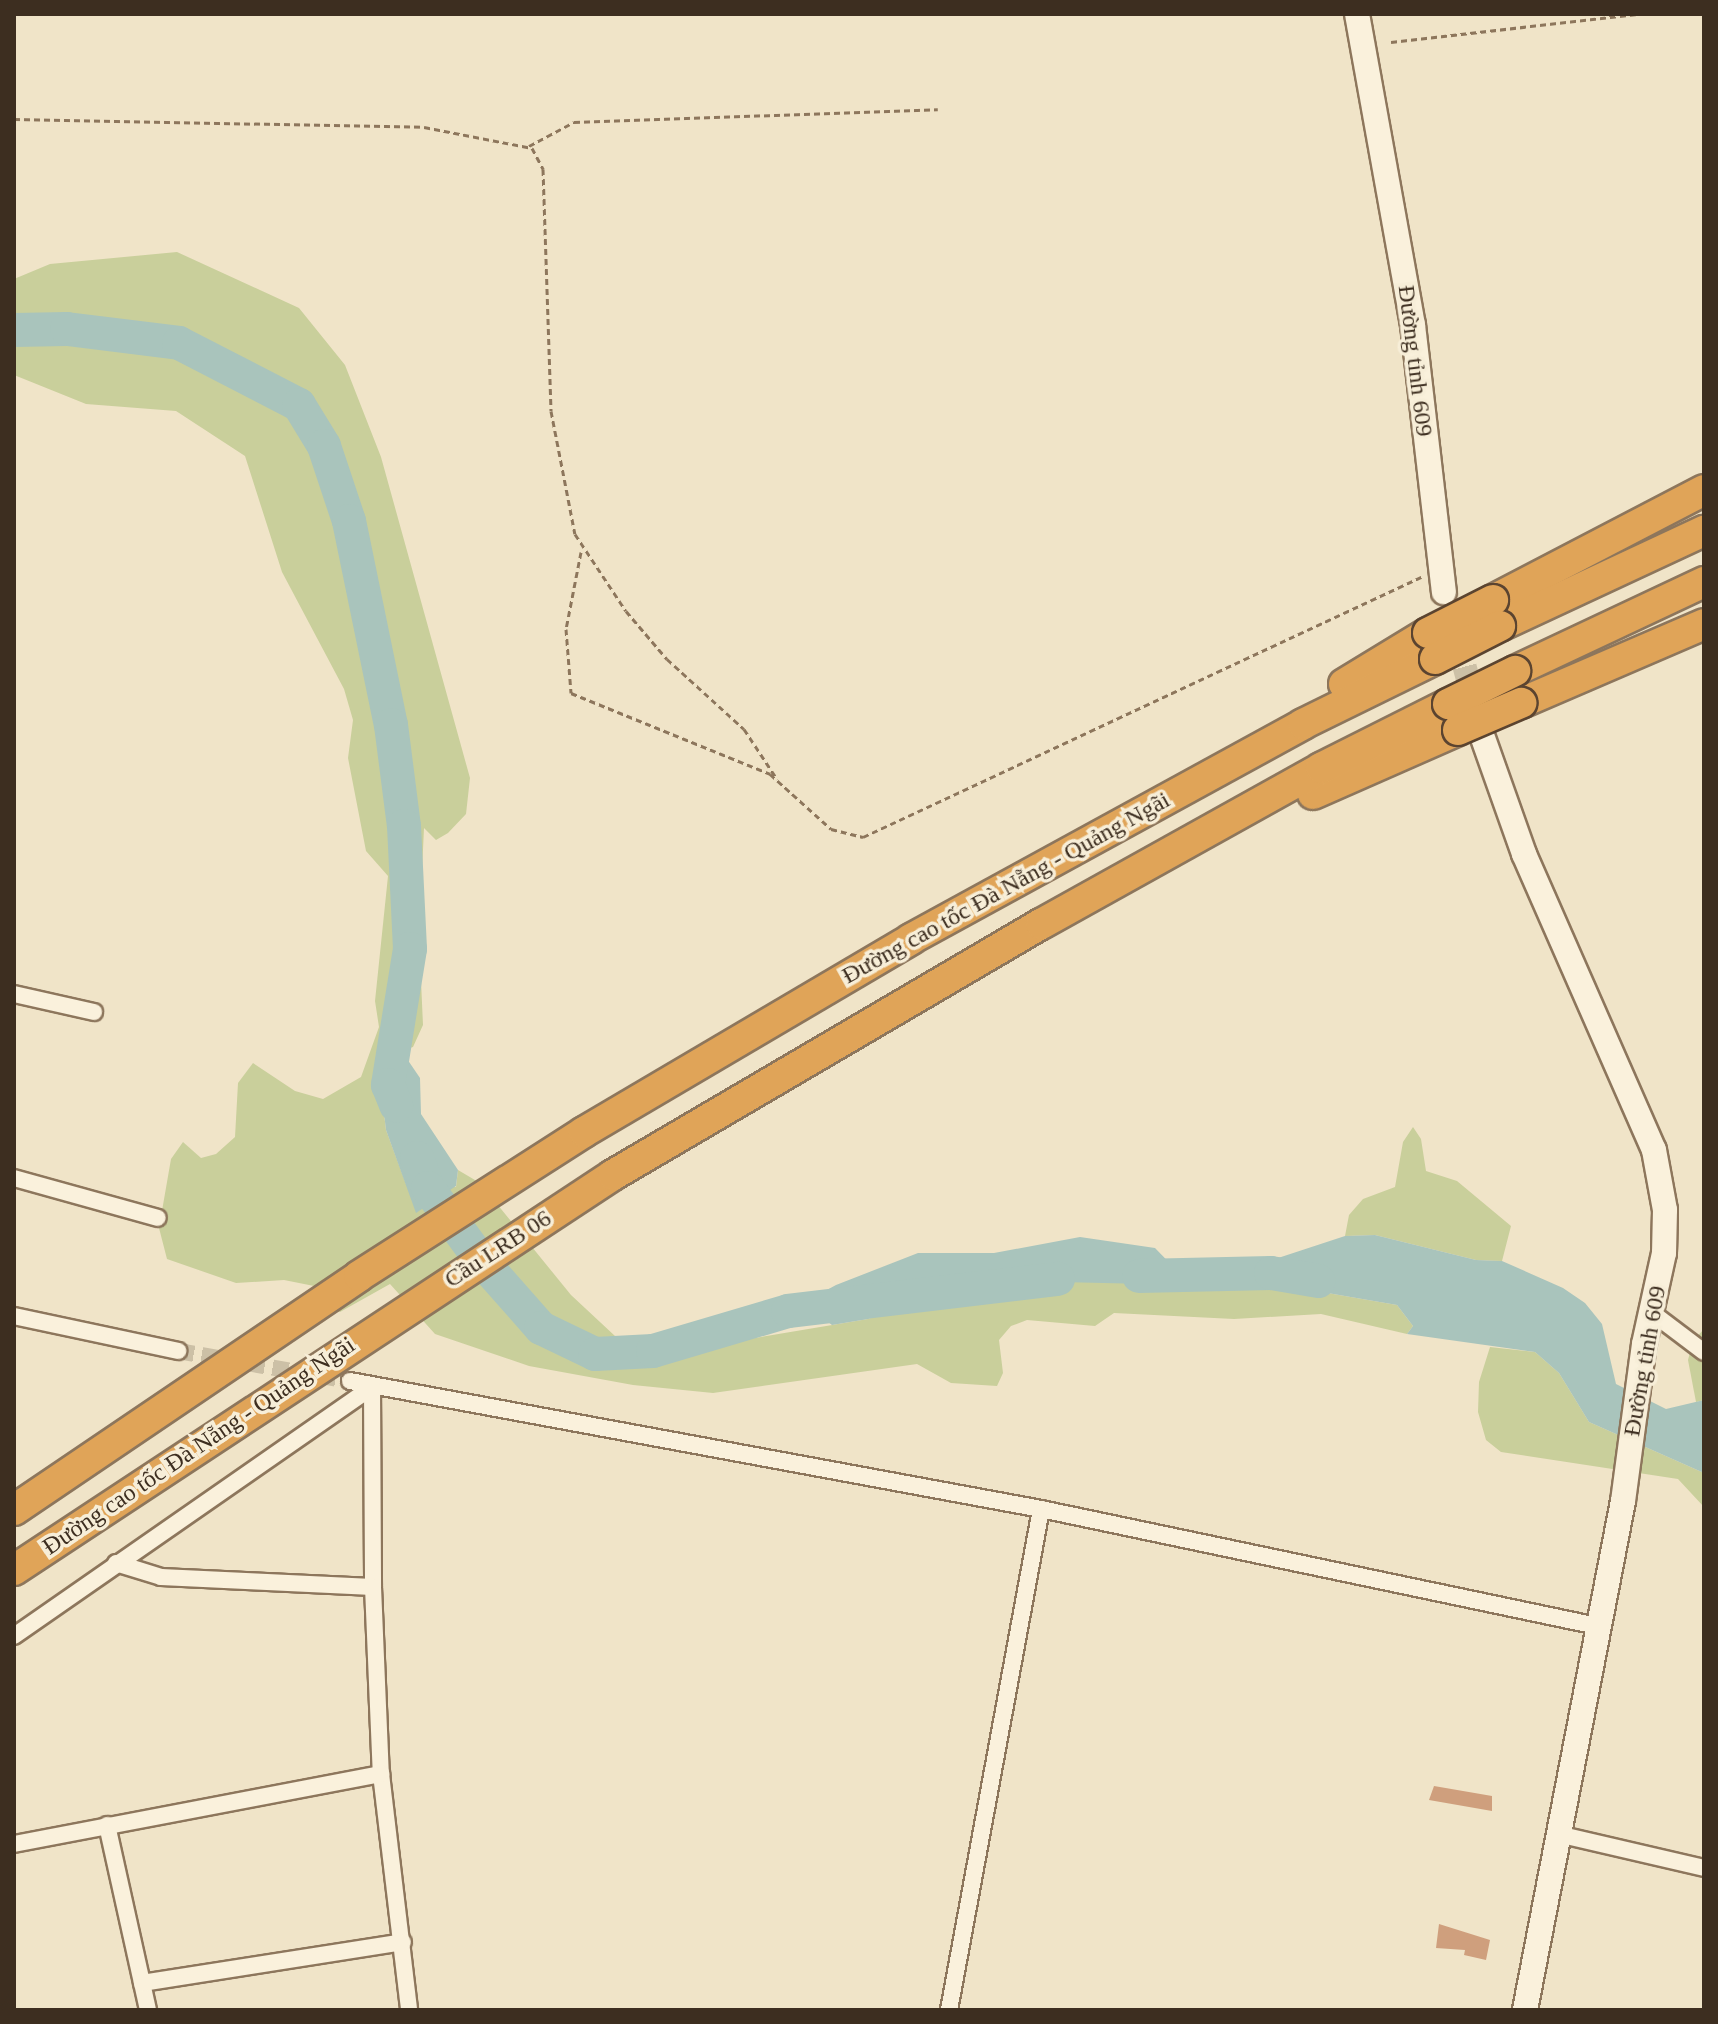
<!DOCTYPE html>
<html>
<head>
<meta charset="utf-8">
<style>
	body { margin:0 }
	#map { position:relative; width:1718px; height:2024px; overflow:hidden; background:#f0e4c8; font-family:"Times New Roman",serif }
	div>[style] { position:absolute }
	.green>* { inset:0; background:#c9cf9b }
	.water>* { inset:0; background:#a9c4bc }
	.river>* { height:34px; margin:-17px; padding:0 17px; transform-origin:17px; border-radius:17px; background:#a9c4bc }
	.building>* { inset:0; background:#cf9f7d }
	.street-tunnel>* { height:16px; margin-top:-8px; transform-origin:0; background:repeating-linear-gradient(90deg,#ccc0a6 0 16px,transparent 0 24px) }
	.secondary-tunnel>* { height:24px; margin-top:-12px; transform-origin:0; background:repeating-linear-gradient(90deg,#ccc0a6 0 24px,transparent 0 36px) }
	.path>* { height:3px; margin-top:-1.5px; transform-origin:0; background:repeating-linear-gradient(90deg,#8d765c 0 6px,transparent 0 10px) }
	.roads { filter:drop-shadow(2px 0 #8d765c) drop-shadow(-2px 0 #8d765c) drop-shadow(0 2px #8d765c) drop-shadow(0 -2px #8d765c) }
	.street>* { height:16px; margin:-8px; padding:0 8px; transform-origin:8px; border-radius:8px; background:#faf1dc }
	.secondary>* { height:24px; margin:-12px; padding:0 12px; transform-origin:12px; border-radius:12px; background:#faf1dc }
	.highway>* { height:30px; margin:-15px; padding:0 15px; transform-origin:15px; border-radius:15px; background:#e0a458 }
	.bridges { filter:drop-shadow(2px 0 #5b4430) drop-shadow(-2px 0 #5b4430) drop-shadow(0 2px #5b4430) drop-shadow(0 -2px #5b4430) }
	.highway-bridge>* { height:30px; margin:-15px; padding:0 15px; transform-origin:15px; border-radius:15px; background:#e0a458 }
	span { translate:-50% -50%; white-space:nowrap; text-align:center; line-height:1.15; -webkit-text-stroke:7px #f7eed8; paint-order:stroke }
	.street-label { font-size:24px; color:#3d2e20 }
	.frame { position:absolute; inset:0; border:16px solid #3d2e20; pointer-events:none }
</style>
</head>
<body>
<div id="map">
	<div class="green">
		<div style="clip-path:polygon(177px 252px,299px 308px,345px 365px,381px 457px,470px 778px,466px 814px,448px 833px,436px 840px,424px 828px,419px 936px,423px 1025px,413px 1047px,398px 1052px,381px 1089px,386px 1130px,406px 1184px,456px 1187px,458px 1170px,480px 1183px,571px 1295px,615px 1336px,653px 1351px,624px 1360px,868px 1319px,967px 1280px,1281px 1285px,1397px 1305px,1413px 1326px,1407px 1334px,1321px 1314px,1234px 1319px,1114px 1313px,1095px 1326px,1027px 1320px,1011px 1326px,999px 1340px,1003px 1373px,997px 1386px,951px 1383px,917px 1364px,713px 1393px,633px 1385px,529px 1366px,435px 1334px,390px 1284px,340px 1312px,331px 1309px,314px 1286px,284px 1280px,236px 1283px,167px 1259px,159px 1228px,171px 1159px,183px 1142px,201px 1158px,216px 1154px,235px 1137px,238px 1083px,253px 1063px,295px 1091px,323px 1099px,361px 1077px,379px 1027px,375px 1001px,388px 876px,366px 851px,348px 758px,353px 720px,344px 689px,282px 572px,245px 456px,176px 411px,86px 404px,14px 375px,14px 279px,50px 264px)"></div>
		<div style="clip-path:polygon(1413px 1127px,1421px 1139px,1426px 1171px,1457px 1181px,1511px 1226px,1502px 1261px,1476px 1260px,1375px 1235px,1345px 1236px,1349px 1215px,1363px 1199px,1395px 1187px,1403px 1142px)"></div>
		<div style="clip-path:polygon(1704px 1329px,1704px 1400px,1696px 1402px,1688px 1360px,1693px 1341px)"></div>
		<div style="clip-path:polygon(1490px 1347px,1535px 1352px,1559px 1373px,1589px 1422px,1704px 1473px,1704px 1507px,1678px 1479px,1501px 1452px,1486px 1440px,1478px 1412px,1479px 1382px)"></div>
	</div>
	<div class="water">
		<div style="clip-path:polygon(401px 1050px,420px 1078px,421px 1114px,458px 1170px,456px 1186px,416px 1213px,386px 1130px,381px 1089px,384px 1074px)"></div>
		<div style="clip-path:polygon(1375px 1235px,1476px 1260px,1502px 1261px,1563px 1288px,1585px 1303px,1602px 1324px,1616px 1384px,1666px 1409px,1704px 1400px,1704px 1473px,1589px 1422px,1559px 1373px,1535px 1352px,1407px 1334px,1413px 1326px,1397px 1305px,1281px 1285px,1271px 1273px,1275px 1259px,1345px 1236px)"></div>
		<div style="clip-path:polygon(1080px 1237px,1155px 1248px,1191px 1285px,967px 1280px,868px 1319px,832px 1325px,809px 1308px,814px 1297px,836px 1285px,918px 1253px,994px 1253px)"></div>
	</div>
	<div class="river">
		<div style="left:14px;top:330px;width:53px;rotate:-1.1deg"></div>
		<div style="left:67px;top:329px;width:113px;rotate:7.1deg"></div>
		<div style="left:179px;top:343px;width:135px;rotate:27.3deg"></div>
		<div style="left:299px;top:405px;width:48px;rotate:58.6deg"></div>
		<div style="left:324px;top:446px;width:79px;rotate:71.6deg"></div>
		<div style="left:349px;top:521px;width:208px;rotate:78.4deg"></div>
		<div style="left:391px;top:725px;width:102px;rotate:82.7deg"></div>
		<div style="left:404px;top:826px;width:123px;rotate:87.2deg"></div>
		<div style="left:410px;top:949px;width:138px;rotate:99.2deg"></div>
		<div style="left:388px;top:1085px;width:22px;rotate:68deg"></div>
		<div style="left:417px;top:1158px;width:32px;rotate:70deg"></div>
		<div style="left:428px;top:1188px;width:88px;rotate:53.8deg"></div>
		<div style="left:480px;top:1259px;width:92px;rotate:48.5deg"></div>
		<div style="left:541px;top:1328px;width:60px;rotate:25.7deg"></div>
		<div style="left:595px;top:1354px;width:58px;rotate:-3deg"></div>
		<div style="left:653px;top:1351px;width:141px;rotate:-16.5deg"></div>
		<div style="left:788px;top:1311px;width:272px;rotate:-6.8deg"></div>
		<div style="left:1139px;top:1276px;width:132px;rotate:-1.3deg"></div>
		<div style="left:1271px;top:1273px;width:48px;rotate:9.7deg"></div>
	</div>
	<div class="building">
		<div style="clip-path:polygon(1434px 1786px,1492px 1796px,1492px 1811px,1429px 1800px)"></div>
		<div style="clip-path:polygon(1439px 1924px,1490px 1940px,1486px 1960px,1464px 1955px,1465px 1950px,1436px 1948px)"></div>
	</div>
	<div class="street-tunnel">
		<div style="left:178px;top:1351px;width:175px;rotate:9.9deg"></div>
	</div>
	<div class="secondary-tunnel">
		<div style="left:1455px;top:632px;width:79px;rotate:74.6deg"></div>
	</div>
	<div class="path">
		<div style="left:1391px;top:42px;width:248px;rotate:-6.5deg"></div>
		<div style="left:14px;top:119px;width:410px;rotate:1.1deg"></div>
		<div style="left:424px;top:127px;width:110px;rotate:11deg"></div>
		<div style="left:532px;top:148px;width:24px;rotate:62deg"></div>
		<div style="left:543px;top:169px;width:242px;rotate:88.1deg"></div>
		<div style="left:551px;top:411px;width:125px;rotate:79deg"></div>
		<div style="left:575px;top:534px;width:92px;rotate:56.5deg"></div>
		<div style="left:626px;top:611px;width:63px;rotate:49.5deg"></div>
		<div style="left:667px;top:659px;width:104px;rotate:42.3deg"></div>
		<div style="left:744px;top:729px;width:60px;rotate:56.6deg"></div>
		<div style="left:529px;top:146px;width:51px;rotate:-28.1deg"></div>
		<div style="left:574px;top:122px;width:364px;rotate:-2deg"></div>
		<div style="left:581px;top:552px;width:78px;rotate:101deg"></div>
		<div style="left:566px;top:629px;width:64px;rotate:85.5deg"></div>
		<div style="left:571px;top:693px;width:215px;rotate:22.1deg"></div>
		<div style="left:770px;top:774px;width:82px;rotate:42deg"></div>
		<div style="left:831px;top:829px;width:33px;rotate:14deg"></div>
		<div style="left:863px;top:837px;width:616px;rotate:-24.98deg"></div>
	</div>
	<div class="roads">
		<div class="street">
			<div style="left:14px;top:994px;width:82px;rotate:12.7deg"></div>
			<div style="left:14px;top:1178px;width:149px;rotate:15.5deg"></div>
			<div style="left:1651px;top:1312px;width:66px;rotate:37deg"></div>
			<div style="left:14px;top:1316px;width:168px;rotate:12deg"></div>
			<div style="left:350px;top:1381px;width:703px;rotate:10.49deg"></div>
			<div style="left:1041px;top:1509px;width:568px;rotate:11.88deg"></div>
			<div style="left:372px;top:1387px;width:200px;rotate:89.7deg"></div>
			<div style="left:373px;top:1587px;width:187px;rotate:87.6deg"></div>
			<div style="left:381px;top:1774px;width:238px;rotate:83.2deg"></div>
			<div style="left:116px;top:1563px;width:47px;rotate:17.3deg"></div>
			<div style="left:161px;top:1577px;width:212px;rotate:2.7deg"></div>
			<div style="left:14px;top:1636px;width:436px;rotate:-34.8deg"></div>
			<div style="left:107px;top:1825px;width:189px;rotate:77.5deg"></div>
			<div style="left:1558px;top:1834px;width:150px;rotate:13.1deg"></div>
			<div style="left:14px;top:1844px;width:374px;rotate:-10.8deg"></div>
			<div style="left:142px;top:1983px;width:264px;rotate:-8.9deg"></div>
			<div style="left:949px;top:2010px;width:509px;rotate:-79.59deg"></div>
		</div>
		<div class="secondary">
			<div style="left:1357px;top:14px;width:316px;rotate:79.8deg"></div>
			<div style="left:1413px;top:325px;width:269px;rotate:83.4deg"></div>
			<div style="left:1483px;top:738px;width:123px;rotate:70.5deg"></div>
			<div style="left:1524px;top:854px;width:323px;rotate:66.3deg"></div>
			<div style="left:1654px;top:1150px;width:61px;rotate:79.6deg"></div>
			<div style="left:1665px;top:1210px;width:43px;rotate:91.3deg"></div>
			<div style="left:1664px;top:1253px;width:93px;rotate:102.4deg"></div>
			<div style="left:1644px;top:1344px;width:158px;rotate:97.6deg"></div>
			<div style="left:1623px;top:1501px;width:518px;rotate:100.9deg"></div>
		</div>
		<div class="highway">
			<div style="left:1493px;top:600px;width:238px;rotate:-27.5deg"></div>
			<div style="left:1500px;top:626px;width:225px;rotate:-25deg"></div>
			<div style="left:1515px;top:671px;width:209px;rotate:-25.2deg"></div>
			<div style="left:1344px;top:684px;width:98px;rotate:-31.3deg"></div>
			<div style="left:1521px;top:703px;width:199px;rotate:-23.3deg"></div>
			<div style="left:1313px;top:794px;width:158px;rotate:-23.8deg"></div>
			<div style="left:14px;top:1510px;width:417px;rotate:-34.1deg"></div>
			<div style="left:359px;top:1276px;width:267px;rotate:-32.6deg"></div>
			<div style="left:584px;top:1132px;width:380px;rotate:-30.5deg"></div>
			<div style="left:911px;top:939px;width:447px;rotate:-28.7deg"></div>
			<div style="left:1303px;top:724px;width:147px;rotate:-26.2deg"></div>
			<div style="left:14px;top:1570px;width:718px;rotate:-33.4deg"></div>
			<div style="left:613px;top:1175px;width:496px;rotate:-30.4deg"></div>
			<div style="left:1041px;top:924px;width:321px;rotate:-29.1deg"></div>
			<div style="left:1321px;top:768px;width:142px;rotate:-26.7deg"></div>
		</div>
	</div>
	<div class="bridges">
		<div class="highway-bridge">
			<div style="left:1428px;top:633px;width:73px;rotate:-26.9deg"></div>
			<div style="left:1435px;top:659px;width:73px;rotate:-26.9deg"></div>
			<div style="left:1448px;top:704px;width:75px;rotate:-26.2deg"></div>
			<div style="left:1458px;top:730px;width:69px;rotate:-23.2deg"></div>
		</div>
	</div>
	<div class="street-label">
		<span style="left:1415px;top:361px;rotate:83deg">Đường tỉnh 609</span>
		<span style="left:1006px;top:888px;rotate:-29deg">Đường cao tốc Đà Nẵng - Quảng Ngãi</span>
		<span style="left:498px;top:1249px;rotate:-33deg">Cầu LRB 06</span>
		<span style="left:1645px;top:1361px;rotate:-80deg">Đường tỉnh 609</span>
		<span style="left:199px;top:1446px;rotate:-34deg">Đường cao tốc Đà Nẵng - Quảng Ngãi</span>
	</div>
	<div class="frame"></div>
</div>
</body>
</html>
